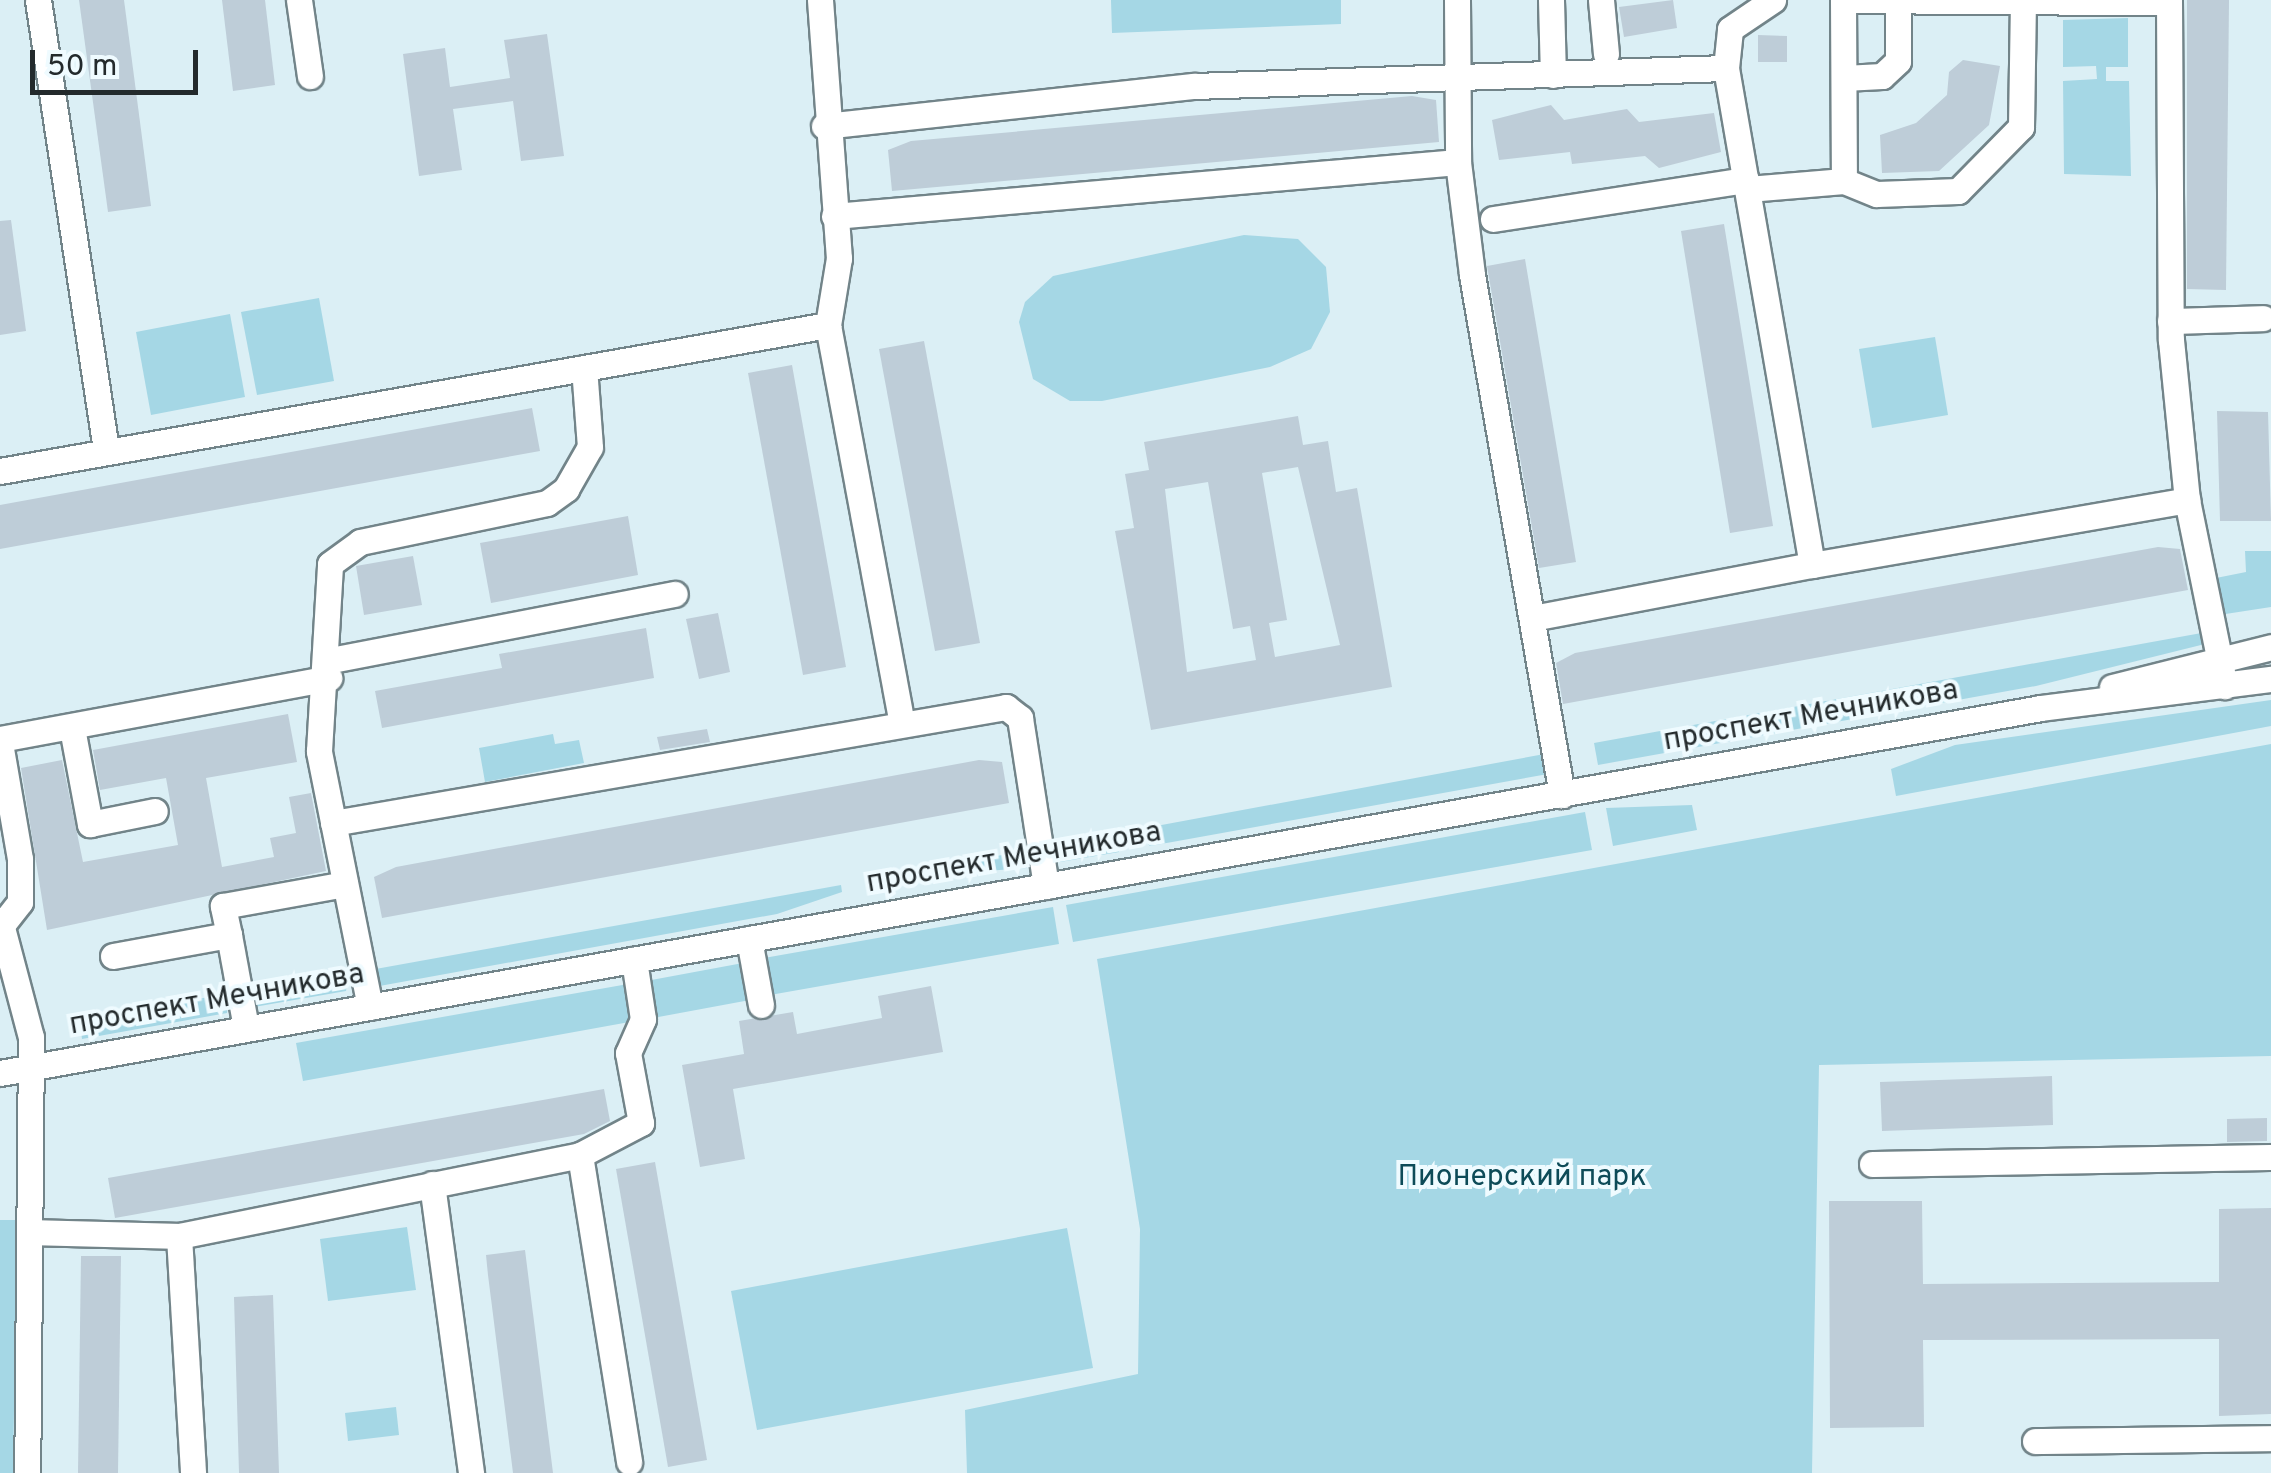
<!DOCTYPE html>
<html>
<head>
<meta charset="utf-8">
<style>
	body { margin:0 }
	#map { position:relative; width:2271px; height:1473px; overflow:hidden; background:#dbeff5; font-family:Overpass,sans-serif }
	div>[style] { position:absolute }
	.green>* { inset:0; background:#a5d7e5 }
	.building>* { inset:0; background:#becdd8 }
	.roads { filter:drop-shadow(2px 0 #728489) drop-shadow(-2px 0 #728489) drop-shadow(0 2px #728489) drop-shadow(0 -2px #728489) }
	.minor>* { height:25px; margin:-12.5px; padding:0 12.5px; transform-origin:12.5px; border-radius:12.5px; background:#fff }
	span { translate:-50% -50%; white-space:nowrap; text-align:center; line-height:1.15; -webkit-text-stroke:8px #effbff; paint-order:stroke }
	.street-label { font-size:30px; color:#232a2c }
	.park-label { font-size:30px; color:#0d4b58 }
	.scale { position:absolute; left:30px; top:50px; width:168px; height:45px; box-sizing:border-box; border:5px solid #232a2c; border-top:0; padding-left:12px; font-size:30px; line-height:35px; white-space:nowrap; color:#232a2c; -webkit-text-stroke:8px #effbff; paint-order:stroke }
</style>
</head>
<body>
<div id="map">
	<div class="green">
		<div style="clip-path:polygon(1111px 0,1341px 0,1341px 24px,1112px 33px)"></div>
		<div style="clip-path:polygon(2128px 18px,2128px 67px,2106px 67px,2106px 81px,2129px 81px,2131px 176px,2064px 174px,2063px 81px,2097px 79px,2096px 66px,2063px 67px,2063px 20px)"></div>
		<div style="clip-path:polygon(1244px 235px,1298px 239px,1326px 267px,1330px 312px,1311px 349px,1270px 367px,1102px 401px,1070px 401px,1033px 379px,1019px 322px,1025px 302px,1053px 276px)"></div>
		<div style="clip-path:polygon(319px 298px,334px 381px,257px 395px,241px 312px)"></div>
		<div style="clip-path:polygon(230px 314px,245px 397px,151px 415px,136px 332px)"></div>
		<div style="clip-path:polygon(1935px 337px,1948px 415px,1872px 428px,1859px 349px)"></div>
		<div style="clip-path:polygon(2245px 551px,2271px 551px,2271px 607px,2219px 615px,2216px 578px,2246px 572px)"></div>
		<div style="clip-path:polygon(2207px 632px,2209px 643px,2036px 686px,1598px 765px,1594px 743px)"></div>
		<div style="clip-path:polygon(2271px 700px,2271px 726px,1896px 796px,1891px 769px,1955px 745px)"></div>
		<div style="clip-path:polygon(553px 734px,555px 744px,579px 740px,584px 763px,485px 782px,479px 748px)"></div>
		<div style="clip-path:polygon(2271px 744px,2271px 1056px,1819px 1065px,1812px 1473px,967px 1473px,965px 1410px,1138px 1374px,1140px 1229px,1097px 959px)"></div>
		<div style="clip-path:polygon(1550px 753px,1548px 774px,1150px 846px,1142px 839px,1140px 829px)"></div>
		<div style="clip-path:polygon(1692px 805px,1697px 830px,1613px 846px,1606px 808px)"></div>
		<div style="clip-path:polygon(1585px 812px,1592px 850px,1073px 942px,1066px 905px)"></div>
		<div style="clip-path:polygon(1119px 834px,1119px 852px,1060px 862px,1057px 845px)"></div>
		<div style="clip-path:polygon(1025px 851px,1027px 868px,941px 874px,940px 866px)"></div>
		<div style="clip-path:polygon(841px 885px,842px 892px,777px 914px,374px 987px,370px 970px)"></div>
		<div style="clip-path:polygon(1053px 907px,1059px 944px,770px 995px,764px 958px)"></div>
		<div style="clip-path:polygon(743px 963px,750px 1000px,653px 1018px,646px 981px)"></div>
		<div style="clip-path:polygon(349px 973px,346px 991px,254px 1007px,246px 990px)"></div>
		<div style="clip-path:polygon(628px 984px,635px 1021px,303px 1081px,296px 1043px)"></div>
		<div style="clip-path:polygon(229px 993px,227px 1013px,82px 1039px,80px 1022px)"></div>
		<div style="clip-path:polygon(0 1220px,17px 1220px,13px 1473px,0 1473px)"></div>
		<div style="clip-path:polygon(407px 1227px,416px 1290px,328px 1301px,320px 1239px)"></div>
		<div style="clip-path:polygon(1067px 1228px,1093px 1368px,757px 1430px,731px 1291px)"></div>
		<div style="clip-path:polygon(396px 1407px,399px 1435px,348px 1441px,345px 1413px)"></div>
	</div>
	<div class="building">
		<div style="clip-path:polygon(79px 0,124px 0,151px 206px,108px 212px)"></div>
		<div style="clip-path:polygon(222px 0,265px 0,275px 85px,233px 91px)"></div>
		<div style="clip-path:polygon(1673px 0,1677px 28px,1624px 37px,1619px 7px)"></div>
		<div style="clip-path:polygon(2187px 0,2229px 0,2226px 290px,2187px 289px)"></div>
		<div style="clip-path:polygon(547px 34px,564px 156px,521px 161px,513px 101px,453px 109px,462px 170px,419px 176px,403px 54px,445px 48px,450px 87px,510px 78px,504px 40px)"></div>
		<div style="clip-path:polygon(1758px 35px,1787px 36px,1787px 62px,1758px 62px)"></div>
		<div style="clip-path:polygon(1963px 60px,2000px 66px,1989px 125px,1939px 171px,1882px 173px,1880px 135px,1916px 123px,1947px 95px,1949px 72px)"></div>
		<div style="clip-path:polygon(1412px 96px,1436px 100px,1439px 142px,892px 191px,888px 150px,911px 141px)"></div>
		<div style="clip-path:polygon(1551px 105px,1564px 120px,1627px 109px,1639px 122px,1714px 113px,1721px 152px,1659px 168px,1645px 156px,1572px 164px,1570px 152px,1499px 160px,1492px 120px)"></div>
		<div style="clip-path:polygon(11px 220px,26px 331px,0 335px,0 221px)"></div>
		<div style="clip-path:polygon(1724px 224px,1773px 526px,1730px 533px,1681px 231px)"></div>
		<div style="clip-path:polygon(1525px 259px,1576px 562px,1539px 568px,1487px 266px)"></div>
		<div style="clip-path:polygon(924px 341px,980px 643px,935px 651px,879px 349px)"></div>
		<div style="clip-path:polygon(792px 365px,846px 667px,803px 675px,748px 373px)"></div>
		<div style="clip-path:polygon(532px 408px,540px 451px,0 549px,0 505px)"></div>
		<div style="clip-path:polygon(2217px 411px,2268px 412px,2271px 521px,2220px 521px)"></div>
		<div style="clip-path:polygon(evenodd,1298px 416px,1303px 445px,1328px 441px,1336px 492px,1357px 488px,1392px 687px,1151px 730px,1115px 531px,1134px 528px,1125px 474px,1149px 470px,1144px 442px,1298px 416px,1298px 467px,1340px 645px,1275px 657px,1269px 623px,1287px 620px,1262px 473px,1298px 467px,1298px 416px,1208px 482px,1233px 629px,1250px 626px,1256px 660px,1187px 672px,1165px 489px,1208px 482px)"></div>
		<div style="clip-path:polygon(628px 516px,638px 575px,491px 603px,480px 543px)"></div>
		<div style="clip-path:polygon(2158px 547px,2180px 549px,2188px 590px,1563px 704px,1556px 663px,1575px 653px)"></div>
		<div style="clip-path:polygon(413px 556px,422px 605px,364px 615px,356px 566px)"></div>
		<div style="clip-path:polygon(718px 613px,730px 672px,699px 679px,686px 619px)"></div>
		<div style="clip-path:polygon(646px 628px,654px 678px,382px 728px,375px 691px,502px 668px,499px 654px)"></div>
		<div style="clip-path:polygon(288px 714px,297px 762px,206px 778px,222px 867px,274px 857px,270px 838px,296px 833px,289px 797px,311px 793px,326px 871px,47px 930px,21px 768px,62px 760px,83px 862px,178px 845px,166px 778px,100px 790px,93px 750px)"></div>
		<div style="clip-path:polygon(707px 729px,710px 742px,660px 750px,657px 737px)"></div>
		<div style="clip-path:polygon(979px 760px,1002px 762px,1009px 803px,382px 918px,374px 877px,396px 867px)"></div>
		<div style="clip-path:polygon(931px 986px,943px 1052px,733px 1089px,745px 1159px,700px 1167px,682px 1065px,744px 1054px,739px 1021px,793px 1012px,797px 1034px,882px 1018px,878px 996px)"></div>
		<div style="clip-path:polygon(2052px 1076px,2053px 1125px,1882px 1131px,1880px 1082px)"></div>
		<div style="clip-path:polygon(604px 1089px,610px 1121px,584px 1134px,115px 1218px,108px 1178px)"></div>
		<div style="clip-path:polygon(2267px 1118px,2267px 1141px,2227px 1142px,2227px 1119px)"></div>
		<div style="clip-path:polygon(655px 1162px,707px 1460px,668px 1467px,616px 1169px)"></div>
		<div style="clip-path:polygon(1829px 1201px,1922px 1201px,1923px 1284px,2219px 1282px,2219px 1209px,2271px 1208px,2271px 1414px,2219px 1416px,2219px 1339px,1923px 1340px,1924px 1427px,1830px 1428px)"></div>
		<div style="clip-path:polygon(525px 1250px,553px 1473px,513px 1473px,488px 1275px,486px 1255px)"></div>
		<div style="clip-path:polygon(81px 1256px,121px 1256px,118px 1473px,78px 1473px)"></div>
		<div style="clip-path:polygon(273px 1295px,279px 1473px,239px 1473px,234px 1297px)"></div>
	</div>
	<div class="roads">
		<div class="minor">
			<div style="left:38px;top:0;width:457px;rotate:81.4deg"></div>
			<div style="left:299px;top:0;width:77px;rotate:81.8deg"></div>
			<div style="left:820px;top:0;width:259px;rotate:85.8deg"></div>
			<div style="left:839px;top:258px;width:68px;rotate:99.3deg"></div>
			<div style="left:828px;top:325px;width:405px;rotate:79.5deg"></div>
			<div style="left:1457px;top:0;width:162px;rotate:89.6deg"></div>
			<div style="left:1458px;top:162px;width:114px;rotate:82.9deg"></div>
			<div style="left:1472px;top:275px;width:528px;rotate:80.18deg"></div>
			<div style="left:1551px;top:0;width:75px;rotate:88.5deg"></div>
			<div style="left:1601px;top:0;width:54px;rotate:84.7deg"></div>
			<div style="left:1843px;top:0;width:326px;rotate:0.4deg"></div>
			<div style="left:1843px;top:0;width:181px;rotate:89.7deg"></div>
			<div style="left:2169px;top:0;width:340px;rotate:89.7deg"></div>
			<div style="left:2171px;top:340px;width:161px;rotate:84.3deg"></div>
			<div style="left:1844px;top:78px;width:38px;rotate:-3deg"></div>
			<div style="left:1882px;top:76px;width:22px;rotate:-43deg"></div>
			<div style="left:1898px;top:61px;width:59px;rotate:-90deg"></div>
			<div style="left:824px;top:126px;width:372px;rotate:-6.2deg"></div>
			<div style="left:1194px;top:86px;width:532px;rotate:-1.94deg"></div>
			<div style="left:1748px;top:189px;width:96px;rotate:-4.8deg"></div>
			<div style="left:1844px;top:181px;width:35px;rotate:22deg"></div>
			<div style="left:1877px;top:194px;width:81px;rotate:-2.1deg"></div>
			<div style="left:1958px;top:191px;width:90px;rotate:-45.5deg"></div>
			<div style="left:2021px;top:127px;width:124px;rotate:-89.1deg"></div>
			<div style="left:834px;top:216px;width:626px;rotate:-4.95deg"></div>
			<div style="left:1493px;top:219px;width:256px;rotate:-8.8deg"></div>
			<div style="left:2170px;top:321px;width:93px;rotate:-1.8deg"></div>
			<div style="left:0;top:471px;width:841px;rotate:-10deg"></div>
			<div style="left:1812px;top:565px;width:381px;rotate:-9.8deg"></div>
			<div style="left:2187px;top:500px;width:190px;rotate:78.5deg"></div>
			<div style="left:1533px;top:618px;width:284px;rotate:-10.8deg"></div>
			<div style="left:1812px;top:565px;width:504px;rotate:-99.82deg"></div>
			<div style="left:1726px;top:68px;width:39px;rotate:-84deg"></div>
			<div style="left:1730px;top:29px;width:52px;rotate:-34deg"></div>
			<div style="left:331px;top:660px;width:350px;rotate:-10.9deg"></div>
			<div style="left:2112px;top:687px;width:164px;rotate:-14.1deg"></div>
			<div style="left:72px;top:728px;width:98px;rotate:79.4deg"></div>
			<div style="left:90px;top:824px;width:66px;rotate:-11.3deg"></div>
			<div style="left:0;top:739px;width:335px;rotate:-10.5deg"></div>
			<div style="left:0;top:743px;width:118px;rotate:80.2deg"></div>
			<div style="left:20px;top:859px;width:43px;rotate:90deg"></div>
			<div style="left:20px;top:902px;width:28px;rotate:128deg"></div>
			<div style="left:333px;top:823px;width:683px;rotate:-9.78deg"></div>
			<div style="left:1006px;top:707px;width:18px;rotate:38deg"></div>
			<div style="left:1020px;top:718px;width:170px;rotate:81.2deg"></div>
			<div style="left:0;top:920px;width:121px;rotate:75.2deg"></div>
			<div style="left:31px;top:1037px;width:436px;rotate:90.5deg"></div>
			<div style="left:229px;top:935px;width:30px;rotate:-102deg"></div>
			<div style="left:223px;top:906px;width:124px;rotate:-10.2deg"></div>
			<div style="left:749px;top:939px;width:67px;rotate:79.7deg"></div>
			<div style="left:113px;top:956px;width:118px;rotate:-10.3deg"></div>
			<div style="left:229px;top:935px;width:95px;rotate:79.6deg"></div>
			<div style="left:370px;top:1007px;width:261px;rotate:-101.3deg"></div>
			<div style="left:319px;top:751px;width:187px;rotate:-86.6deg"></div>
			<div style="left:330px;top:564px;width:37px;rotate:-36deg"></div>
			<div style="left:360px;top:542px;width:191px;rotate:-11.8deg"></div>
			<div style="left:547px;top:503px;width:24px;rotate:-36deg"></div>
			<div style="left:566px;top:489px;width:48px;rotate:-60.3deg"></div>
			<div style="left:590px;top:447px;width:79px;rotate:-94.3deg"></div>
			<div style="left:0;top:1073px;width:2072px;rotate:-10.14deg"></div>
			<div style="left:2040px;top:708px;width:233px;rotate:-7.2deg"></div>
			<div style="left:580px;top:1155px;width:69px;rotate:-27.7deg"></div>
			<div style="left:641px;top:1123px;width:71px;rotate:-100.5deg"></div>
			<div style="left:628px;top:1053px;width:37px;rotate:-66deg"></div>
			<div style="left:643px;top:1019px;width:60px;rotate:-98.7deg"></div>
			<div style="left:1872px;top:1164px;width:399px;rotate:-1deg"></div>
			<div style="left:432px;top:1184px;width:292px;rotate:82.3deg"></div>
			<div style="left:31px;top:1232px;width:148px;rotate:1.5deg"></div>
			<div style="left:179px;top:1236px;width:237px;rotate:86.6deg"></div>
			<div style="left:179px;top:1236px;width:409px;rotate:-11.4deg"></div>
			<div style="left:580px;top:1155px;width:311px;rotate:80.9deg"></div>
			<div style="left:2035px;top:1441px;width:236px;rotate:-0.7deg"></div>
		</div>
	</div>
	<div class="street-label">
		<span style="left:1811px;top:717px;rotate:-10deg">проспект Мечникова</span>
		<span style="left:1014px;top:859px;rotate:-10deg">проспект Мечникова</span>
		<span style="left:217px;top:1001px;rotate:-10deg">проспект Мечникова</span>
	</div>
	<div class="park-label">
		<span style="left:1522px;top:1178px">Пионерский парк</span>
	</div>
	<div class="scale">50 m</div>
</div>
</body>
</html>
